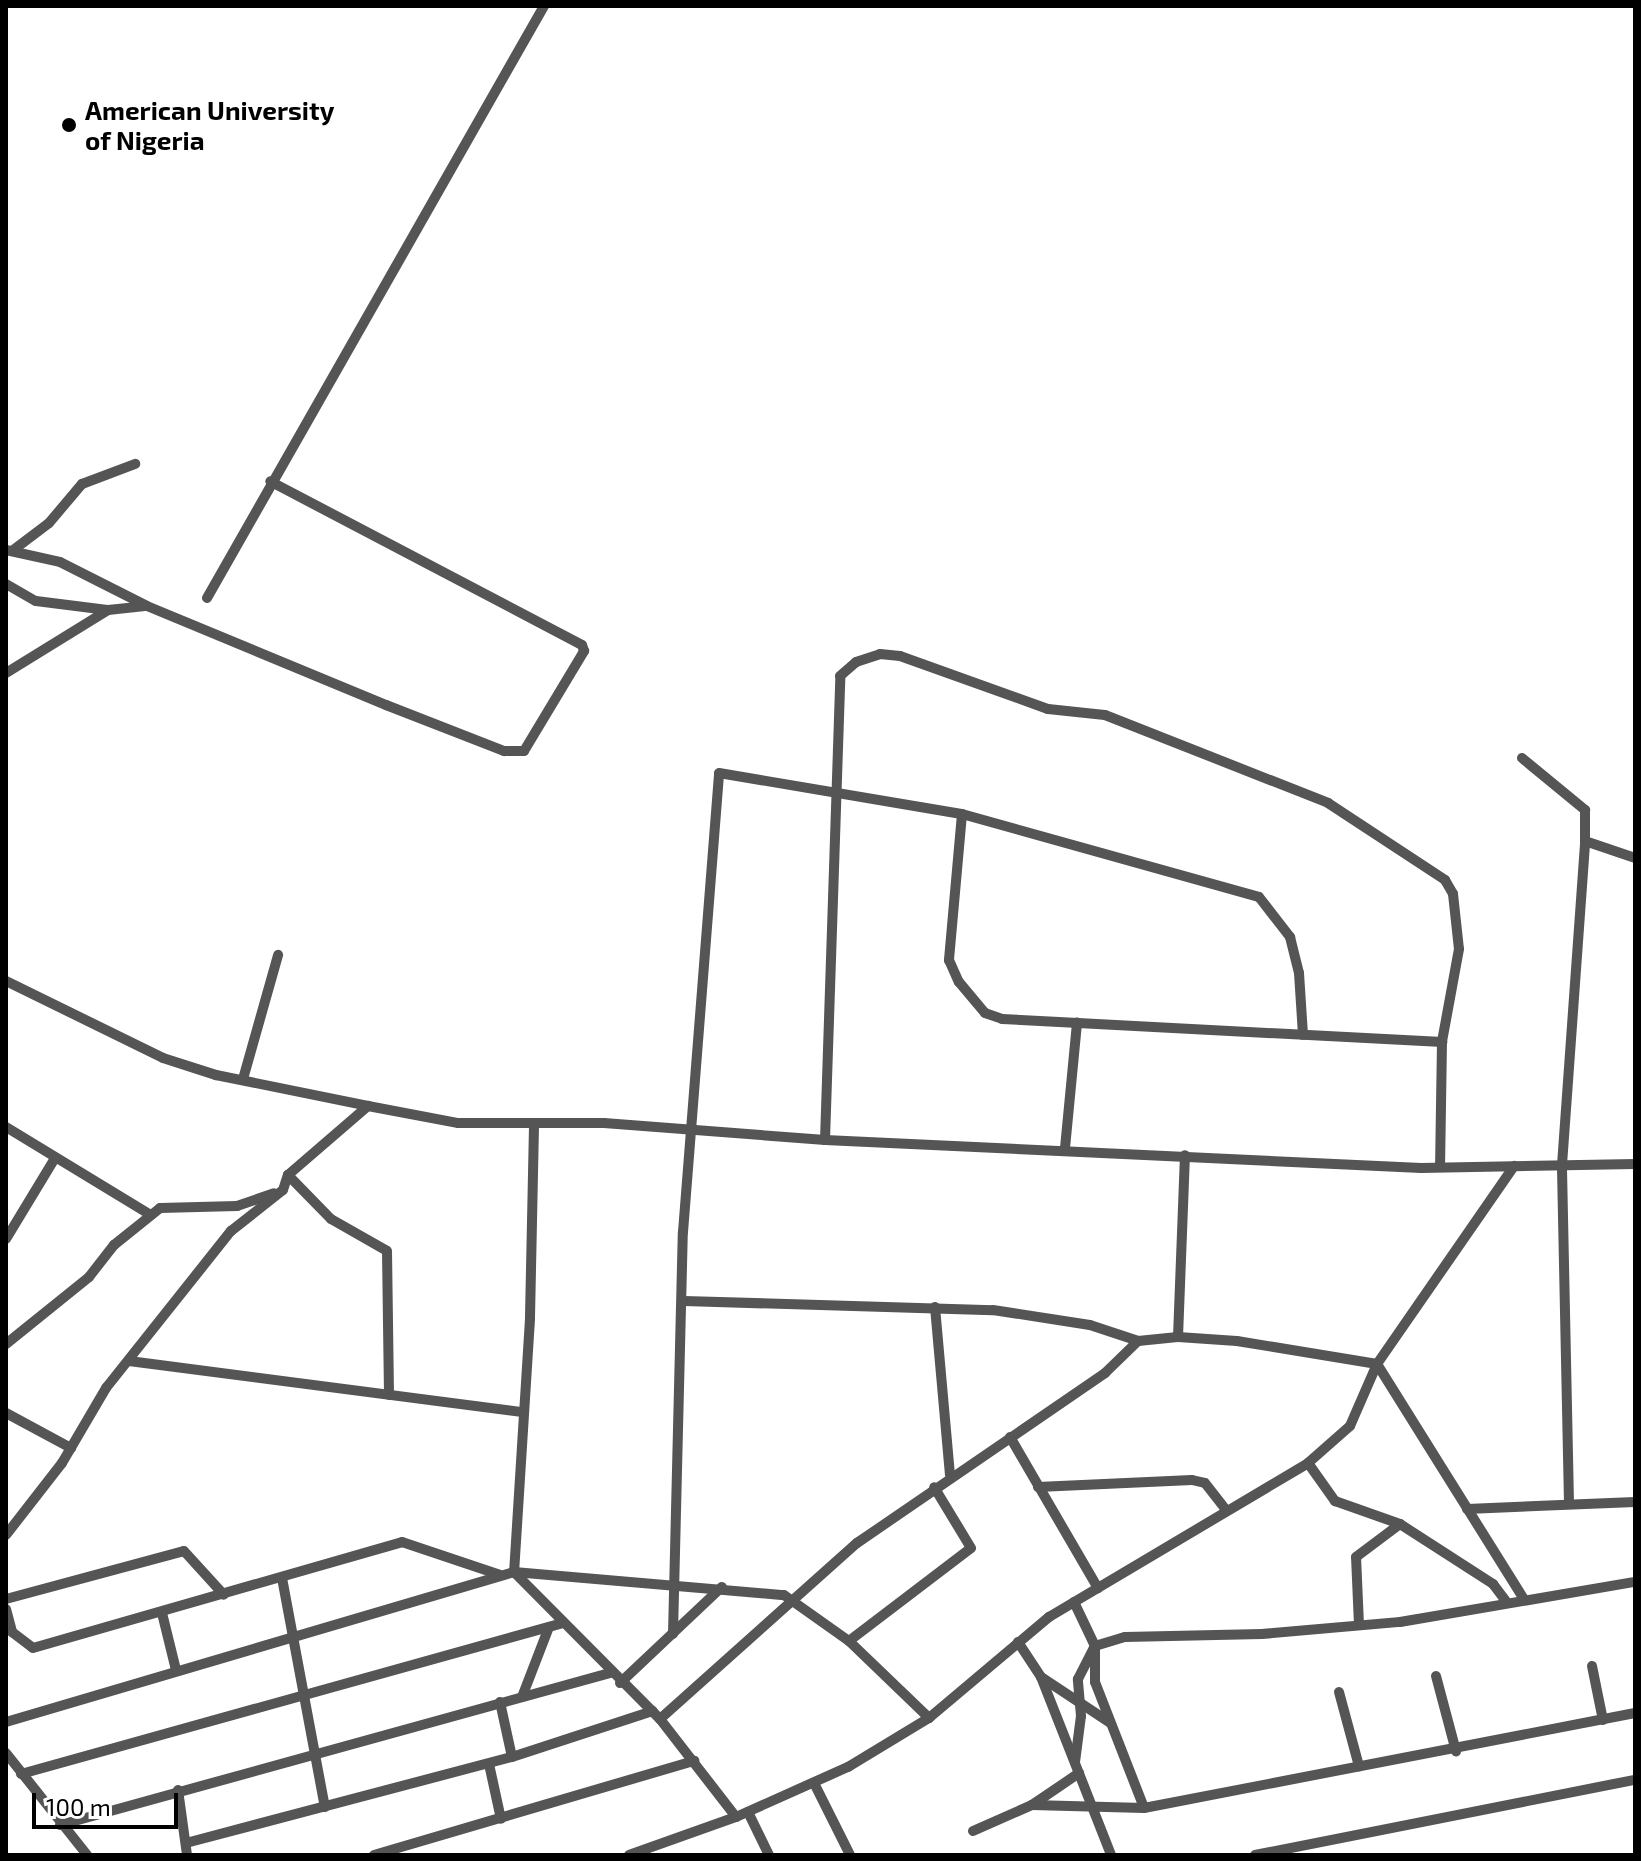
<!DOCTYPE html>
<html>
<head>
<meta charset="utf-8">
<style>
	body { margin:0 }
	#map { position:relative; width:1641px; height:1861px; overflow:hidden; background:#fff; font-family:"Exo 2",sans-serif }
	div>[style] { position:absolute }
	.minor>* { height:10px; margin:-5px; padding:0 5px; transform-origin:5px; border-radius:5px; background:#555 }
	.dots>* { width:22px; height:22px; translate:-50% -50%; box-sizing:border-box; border:4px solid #fff; border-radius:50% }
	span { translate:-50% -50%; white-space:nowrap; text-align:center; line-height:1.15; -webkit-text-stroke:6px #fff; paint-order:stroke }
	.poi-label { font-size:26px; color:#000; font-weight:700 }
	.left { translate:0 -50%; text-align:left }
	.frame { position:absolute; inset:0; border:8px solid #000; pointer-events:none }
	.scale { position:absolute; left:32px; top:1793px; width:146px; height:36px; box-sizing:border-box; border:4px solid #000; border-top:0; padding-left:10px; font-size:24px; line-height:28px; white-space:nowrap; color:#000; -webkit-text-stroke:6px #fff; paint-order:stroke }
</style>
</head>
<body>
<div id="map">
	<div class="minor">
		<div style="left:6px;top:550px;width:55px;rotate:12.5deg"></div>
		<div style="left:60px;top:562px;width:97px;rotate:26.8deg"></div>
		<div style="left:147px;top:606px;width:259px;rotate:22.5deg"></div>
		<div style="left:386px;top:705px;width:127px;rotate:21.3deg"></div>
		<div style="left:504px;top:751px;width:20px"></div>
		<div style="left:524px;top:751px;width:117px;rotate:-59deg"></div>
		<div style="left:584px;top:651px;width:6px;rotate:-108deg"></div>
		<div style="left:582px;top:645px;width:352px;rotate:-152.3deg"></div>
		<div style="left:12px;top:551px;width:46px;rotate:-37.1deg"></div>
		<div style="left:49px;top:523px;width:51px;rotate:-49.8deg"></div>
		<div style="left:82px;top:484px;width:57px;rotate:-20.7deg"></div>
		<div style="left:6px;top:584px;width:34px;rotate:30deg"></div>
		<div style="left:36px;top:601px;width:72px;rotate:7.2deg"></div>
		<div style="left:207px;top:598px;width:681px;rotate:-60.35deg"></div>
		<div style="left:6px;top:673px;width:120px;rotate:-31.7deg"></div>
		<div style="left:108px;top:610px;width:37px;rotate:-6deg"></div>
		<div style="left:1522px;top:758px;width:82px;rotate:39.5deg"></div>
		<div style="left:1585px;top:810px;width:31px;rotate:90deg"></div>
		<div style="left:1585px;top:841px;width:53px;rotate:18.8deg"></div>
		<div style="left:962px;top:814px;width:147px;rotate:95.1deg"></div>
		<div style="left:949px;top:960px;width:24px;rotate:66deg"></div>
		<div style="left:959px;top:982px;width:40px;rotate:50deg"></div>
		<div style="left:985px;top:1013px;width:18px;rotate:19deg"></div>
		<div style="left:1002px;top:1019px;width:441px;rotate:3deg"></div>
		<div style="left:6px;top:981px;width:175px;rotate:26.1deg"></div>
		<div style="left:163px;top:1058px;width:56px;rotate:17.8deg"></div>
		<div style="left:216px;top:1075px;width:155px;rotate:11.5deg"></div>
		<div style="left:243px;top:1079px;width:129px;rotate:-74.2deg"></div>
		<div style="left:534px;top:1126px;width:193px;rotate:91.2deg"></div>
		<div style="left:530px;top:1319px;width:254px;rotate:93.6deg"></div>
		<div style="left:514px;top:1572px;width:207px;rotate:45.2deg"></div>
		<div style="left:660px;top:1719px;width:124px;rotate:52.2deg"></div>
		<div style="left:6px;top:1127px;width:167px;rotate:31.3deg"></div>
		<div style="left:825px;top:1140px;width:464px;rotate:-88.1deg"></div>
		<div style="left:840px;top:676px;width:21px;rotate:-41deg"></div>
		<div style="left:856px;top:662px;width:25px;rotate:-18deg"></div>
		<div style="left:880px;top:654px;width:20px;rotate:6deg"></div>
		<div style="left:900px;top:656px;width:157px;rotate:19.7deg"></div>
		<div style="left:1048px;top:709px;width:57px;rotate:6deg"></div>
		<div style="left:1105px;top:715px;width:240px;rotate:21.5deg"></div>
		<div style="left:1328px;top:803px;width:140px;rotate:33.3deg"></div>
		<div style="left:1445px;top:880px;width:16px;rotate:60deg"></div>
		<div style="left:1453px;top:894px;width:55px;rotate:83.8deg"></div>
		<div style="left:1459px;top:949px;width:95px;rotate:100.4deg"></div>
		<div style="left:1442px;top:1042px;width:125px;rotate:90.9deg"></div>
		<div style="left:1065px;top:1148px;width:126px;rotate:-84.5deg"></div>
		<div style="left:288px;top:1175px;width:62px;rotate:45.7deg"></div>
		<div style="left:331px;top:1219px;width:64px;rotate:29.7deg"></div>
		<div style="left:387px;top:1251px;width:144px;rotate:89.2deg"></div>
		<div style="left:6px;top:1239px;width:95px;rotate:-58.8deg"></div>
		<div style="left:684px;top:1301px;width:309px;rotate:1.7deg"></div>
		<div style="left:993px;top:1310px;width:98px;rotate:8.8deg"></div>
		<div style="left:1090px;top:1325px;width:51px;rotate:18.4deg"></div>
		<div style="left:1138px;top:1341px;width:40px;rotate:-5.7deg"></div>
		<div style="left:1178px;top:1337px;width:59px;rotate:3.9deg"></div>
		<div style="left:1237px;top:1341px;width:142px;rotate:9.3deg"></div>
		<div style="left:1377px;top:1364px;width:276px;rotate:58deg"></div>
		<div style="left:935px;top:1307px;width:168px;rotate:84.9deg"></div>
		<div style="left:1178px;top:1337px;width:182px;rotate:-87.8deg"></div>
		<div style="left:6px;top:1344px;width:107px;rotate:-38.9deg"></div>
		<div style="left:89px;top:1277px;width:41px;rotate:-52deg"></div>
		<div style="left:114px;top:1245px;width:59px;rotate:-38.8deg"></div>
		<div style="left:160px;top:1208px;width:77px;rotate:-1.5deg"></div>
		<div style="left:237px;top:1206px;width:39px;rotate:-19deg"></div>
		<div style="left:129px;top:1361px;width:395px;rotate:7.4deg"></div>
		<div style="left:6px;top:1413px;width:74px;rotate:28.3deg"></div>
		<div style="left:1010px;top:1437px;width:175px;rotate:59.8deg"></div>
		<div style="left:1308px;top:1463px;width:47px;rotate:54.6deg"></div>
		<div style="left:1335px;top:1501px;width:69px;rotate:19.5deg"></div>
		<div style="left:1400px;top:1524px;width:111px;rotate:32.8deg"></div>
		<div style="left:1493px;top:1584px;width:21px;rotate:53deg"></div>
		<div style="left:1038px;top:1487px;width:154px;rotate:-2.6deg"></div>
		<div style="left:1192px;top:1480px;width:13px;rotate:13deg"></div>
		<div style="left:1205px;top:1483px;width:34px;rotate:52deg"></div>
		<div style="left:1569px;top:1503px;width:338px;rotate:-91.2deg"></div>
		<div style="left:1562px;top:1165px;width:325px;rotate:-85.9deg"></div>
		<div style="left:1467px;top:1509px;width:168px;rotate:-2.4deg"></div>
		<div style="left:6px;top:1535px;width:91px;rotate:-52.1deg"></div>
		<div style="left:62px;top:1463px;width:87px;rotate:-59.6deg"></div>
		<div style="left:106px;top:1388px;width:201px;rotate:-51.5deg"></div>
		<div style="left:231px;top:1231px;width:66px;rotate:-38.3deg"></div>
		<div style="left:283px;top:1190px;width:16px;rotate:-72deg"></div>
		<div style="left:288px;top:1175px;width:106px;rotate:-40.8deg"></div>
		<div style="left:368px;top:1106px;width:92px;rotate:10.7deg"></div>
		<div style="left:458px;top:1123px;width:146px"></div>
		<div style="left:604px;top:1123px;width:222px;rotate:4.4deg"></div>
		<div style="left:825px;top:1140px;width:597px;rotate:2.69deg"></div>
		<div style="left:1421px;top:1168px;width:214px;rotate:-1.1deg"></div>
		<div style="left:282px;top:1578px;width:233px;rotate:79.4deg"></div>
		<div style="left:6px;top:1599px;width:184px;rotate:-15.1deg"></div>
		<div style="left:184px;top:1551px;width:59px;rotate:47.7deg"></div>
		<div style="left:1074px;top:1602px;width:49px;rotate:64.5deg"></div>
		<div style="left:1095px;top:1646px;width:36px;rotate:90deg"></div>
		<div style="left:1095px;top:1682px;width:135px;rotate:68.7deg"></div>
		<div style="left:6px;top:1609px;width:24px;rotate:75deg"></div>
		<div style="left:12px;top:1632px;width:26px;rotate:37deg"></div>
		<div style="left:33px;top:1648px;width:384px;rotate:-16deg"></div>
		<div style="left:402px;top:1542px;width:103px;rotate:18.6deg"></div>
		<div style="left:162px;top:1613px;width:59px;rotate:76.2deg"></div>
		<div style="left:1359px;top:1625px;width:68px;rotate:-92.5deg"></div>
		<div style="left:1356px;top:1557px;width:55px;rotate:-36.9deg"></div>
		<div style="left:673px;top:1634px;width:402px;rotate:-88.6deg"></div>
		<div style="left:683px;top:1232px;width:460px;rotate:-85.5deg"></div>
		<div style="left:719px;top:773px;width:246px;rotate:9.6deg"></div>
		<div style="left:962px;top:814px;width:308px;rotate:15.6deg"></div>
		<div style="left:1259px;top:897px;width:51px;rotate:52.2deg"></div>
		<div style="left:1290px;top:937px;width:37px;rotate:76deg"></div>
		<div style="left:1299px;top:973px;width:62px;rotate:86.3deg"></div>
		<div style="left:849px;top:1641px;width:153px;rotate:-37.3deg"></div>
		<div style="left:971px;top:1548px;width:71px;rotate:-121.2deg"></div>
		<div style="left:1018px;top:1642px;width:42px;rotate:56.7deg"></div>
		<div style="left:1041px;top:1677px;width:191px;rotate:68.5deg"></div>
		<div style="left:1592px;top:1666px;width:55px;rotate:78.5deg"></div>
		<div style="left:1436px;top:1676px;width:78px;rotate:75.1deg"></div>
		<div style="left:1041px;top:1677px;width:82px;rotate:33.5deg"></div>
		<div style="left:620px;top:1683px;width:140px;rotate:-43.3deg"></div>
		<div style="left:1339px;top:1692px;width:77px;rotate:74.9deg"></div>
		<div style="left:522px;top:1697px;width:75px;rotate:-68.9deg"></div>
		<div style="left:500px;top:1702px;width:56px;rotate:77.7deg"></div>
		<div style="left:660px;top:1719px;width:264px;rotate:-41.8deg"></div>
		<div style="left:857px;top:1543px;width:301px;rotate:-34.4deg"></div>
		<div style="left:1105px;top:1373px;width:46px;rotate:-44.1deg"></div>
		<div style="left:6px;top:1722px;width:530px;rotate:-16.45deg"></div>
		<div style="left:514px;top:1572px;width:271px;rotate:4.9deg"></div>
		<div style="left:784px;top:1595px;width:80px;rotate:35.3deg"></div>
		<div style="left:849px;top:1641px;width:111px;rotate:43.9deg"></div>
		<div style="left:6px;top:1753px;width:130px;rotate:51.5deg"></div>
		<div style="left:1075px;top:1762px;width:46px;rotate:-82.6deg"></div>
		<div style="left:1081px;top:1716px;width:37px;rotate:-95deg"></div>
		<div style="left:1078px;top:1679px;width:37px;rotate:-63deg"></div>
		<div style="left:1095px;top:1646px;width:31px;rotate:-17deg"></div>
		<div style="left:1125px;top:1637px;width:137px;rotate:-1.3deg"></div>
		<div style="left:1262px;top:1634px;width:139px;rotate:-5deg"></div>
		<div style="left:1400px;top:1622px;width:238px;rotate:-9.7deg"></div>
		<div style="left:489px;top:1764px;width:56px;rotate:77.7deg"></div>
		<div style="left:21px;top:1774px;width:563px;rotate:-15.57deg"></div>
		<div style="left:814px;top:1783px;width:80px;rotate:63.4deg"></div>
		<div style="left:178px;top:1790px;width:66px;rotate:82.1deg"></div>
		<div style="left:1032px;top:1805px;width:112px;rotate:1.5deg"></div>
		<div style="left:1144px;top:1808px;width:500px;rotate:-10.95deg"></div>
		<div style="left:748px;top:1812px;width:48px;rotate:64deg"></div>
		<div style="left:60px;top:1825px;width:571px;rotate:-15.45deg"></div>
		<div style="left:973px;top:1831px;width:64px;rotate:-23.8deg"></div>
		<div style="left:1032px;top:1805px;width:57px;rotate:-34.2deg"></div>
		<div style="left:186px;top:1843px;width:337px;rotate:-14.8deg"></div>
		<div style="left:512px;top:1757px;width:148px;rotate:-18.1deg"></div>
		<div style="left:374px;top:1855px;width:334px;rotate:-16.4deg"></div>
		<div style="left:629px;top:1855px;width:114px;rotate:-19.6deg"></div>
		<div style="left:736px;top:1817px;width:123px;rotate:-24.1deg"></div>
		<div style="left:848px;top:1767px;width:95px;rotate:-31.2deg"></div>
		<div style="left:929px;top:1718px;width:157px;rotate:-40.1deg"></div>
		<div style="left:1049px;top:1617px;width:301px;rotate:-30.7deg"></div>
		<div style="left:1308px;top:1463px;width:56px;rotate:-41.4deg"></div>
		<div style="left:1350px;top:1426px;width:68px;rotate:-66.5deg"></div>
		<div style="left:1377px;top:1364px;width:241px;rotate:-55.3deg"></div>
		<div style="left:1255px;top:1855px;width:387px;rotate:-11.2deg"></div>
	</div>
	<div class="dots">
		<div style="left:69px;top:125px;background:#000"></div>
	</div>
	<div class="poi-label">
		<span class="left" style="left:85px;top:125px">American University<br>of Nigeria</span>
	</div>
	<div class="frame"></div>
	<div class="scale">100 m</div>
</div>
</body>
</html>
